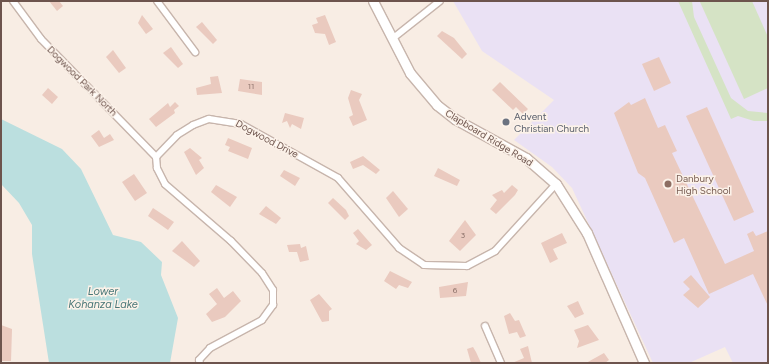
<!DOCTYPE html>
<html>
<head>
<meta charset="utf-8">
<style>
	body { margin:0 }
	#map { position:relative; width:769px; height:364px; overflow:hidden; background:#f8ede4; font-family:Figtree,sans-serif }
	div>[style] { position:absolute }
	.education>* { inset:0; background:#eae1f4 }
	.green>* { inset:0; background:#d5e3c5 }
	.water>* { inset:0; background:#bbdfdf }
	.building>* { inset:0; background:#eacabf }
	.roads { filter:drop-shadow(1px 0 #c7b5ac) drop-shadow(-1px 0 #c7b5ac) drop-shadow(0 1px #c7b5ac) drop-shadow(0 -1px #c7b5ac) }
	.street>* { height:6px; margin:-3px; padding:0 3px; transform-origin:3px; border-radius:3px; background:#fff }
	.secondary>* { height:9px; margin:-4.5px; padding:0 4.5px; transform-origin:4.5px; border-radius:4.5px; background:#fff }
	.dots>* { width:11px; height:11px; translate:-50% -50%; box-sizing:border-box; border:2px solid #fcf2e9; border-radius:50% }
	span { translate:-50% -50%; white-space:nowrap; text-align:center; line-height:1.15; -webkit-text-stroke:3px #fcf2e9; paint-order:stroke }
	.number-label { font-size:8px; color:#8c726a }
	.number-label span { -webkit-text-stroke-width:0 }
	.street-label { font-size:10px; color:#6d544d }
	.worship-label { font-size:10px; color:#5b616d }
	.left { translate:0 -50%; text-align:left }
	.education-label { font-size:10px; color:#785e54 }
	.water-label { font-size:11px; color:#477677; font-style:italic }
	.frame { position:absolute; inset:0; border:2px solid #6d544d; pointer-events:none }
</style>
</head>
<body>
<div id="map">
	<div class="education">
		<div style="clip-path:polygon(453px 1px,768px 1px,768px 363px,733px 363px,725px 347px,689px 363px,653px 363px,572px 188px,552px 167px,514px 140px,554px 100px,482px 51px)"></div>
	</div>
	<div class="green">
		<div style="clip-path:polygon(678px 1px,692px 1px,694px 17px,731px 98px,748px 111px,768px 113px,768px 121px,754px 121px,738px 116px,731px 119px)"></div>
		<div style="clip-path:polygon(752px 1px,768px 37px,768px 88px,744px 99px,700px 2px)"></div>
	</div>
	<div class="water">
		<div style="clip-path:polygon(1px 119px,62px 149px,81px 169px,113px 235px,141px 242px,162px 262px,161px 275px,178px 318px,170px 363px,49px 363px,32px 254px,32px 225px,19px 203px,1px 184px)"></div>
	</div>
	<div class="building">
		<div style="clip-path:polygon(49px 1px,59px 1px,63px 6px,57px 11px)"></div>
		<div style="clip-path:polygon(142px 15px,153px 29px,146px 34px,138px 23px)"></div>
		<div style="clip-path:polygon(325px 15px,336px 42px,329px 45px,325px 34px,315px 33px,312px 25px,318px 23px,316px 18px)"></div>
		<div style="clip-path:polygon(202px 22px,217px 40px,213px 44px,196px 27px)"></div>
		<div style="clip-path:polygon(442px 31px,454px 38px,467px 54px,462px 59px,437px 36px)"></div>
		<div style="clip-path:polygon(171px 47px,183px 64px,178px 68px,163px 53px)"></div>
		<div style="clip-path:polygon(113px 50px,126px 68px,119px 73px,106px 57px)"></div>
		<div style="clip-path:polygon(659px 57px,671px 83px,654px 91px,642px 64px)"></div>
		<div style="clip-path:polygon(218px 76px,222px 93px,197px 95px,196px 88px,211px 84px,210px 77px)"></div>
		<div style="clip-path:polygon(240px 79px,262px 82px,262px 95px,238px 91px)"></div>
		<div style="clip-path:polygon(500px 82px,528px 109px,523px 114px,516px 107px,513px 110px,492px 90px)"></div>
		<div style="clip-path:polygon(48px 88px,58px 97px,52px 104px,42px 95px)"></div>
		<div style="clip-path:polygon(351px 90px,362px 94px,359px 100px,367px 120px,353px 126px,349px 117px,353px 115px,348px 98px)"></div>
		<div style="clip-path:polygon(645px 98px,658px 128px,665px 125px,677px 151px,672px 153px,725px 264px,754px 251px,747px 234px,753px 231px,756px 236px,768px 231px,768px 306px,753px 274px,709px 294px,684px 238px,674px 243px,645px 178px,638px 173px,614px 113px,629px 102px,631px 105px)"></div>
		<div style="clip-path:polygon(175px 102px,179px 106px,174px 110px,175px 113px,156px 127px,149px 119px,168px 103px,170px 107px)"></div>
		<div style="clip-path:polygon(707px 107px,754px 212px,734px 221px,686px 116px)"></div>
		<div style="clip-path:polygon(285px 113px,304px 118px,301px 129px,292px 124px,290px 128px,287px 121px,282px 123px)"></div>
		<div style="clip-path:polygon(99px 130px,104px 138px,110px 134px,114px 140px,99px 147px,91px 136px)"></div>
		<div style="clip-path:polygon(228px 138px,252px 148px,248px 159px,228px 151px,230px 147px,225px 145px)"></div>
		<div style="clip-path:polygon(190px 148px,202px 158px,199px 160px,204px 168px,196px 175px,184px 152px)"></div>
		<div style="clip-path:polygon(363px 156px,380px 170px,376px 174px,363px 165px,353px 169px,350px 162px)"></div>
		<div style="clip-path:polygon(438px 168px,460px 180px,457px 186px,434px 176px)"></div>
		<div style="clip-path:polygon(284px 170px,300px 178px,295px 186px,280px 176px)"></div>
		<div style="clip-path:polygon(134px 174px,147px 193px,135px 201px,122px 182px)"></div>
		<div style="clip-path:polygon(216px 185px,237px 197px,230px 207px,211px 192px)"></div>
		<div style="clip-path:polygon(512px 185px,518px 190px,515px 195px,496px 214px,490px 209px,497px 200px,492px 195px,502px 190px,504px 193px)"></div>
		<div style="clip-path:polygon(393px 191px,408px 209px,399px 217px,386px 198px)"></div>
		<div style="clip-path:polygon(333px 198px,346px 210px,349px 216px,345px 220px,328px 203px)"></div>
		<div style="clip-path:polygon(266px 206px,281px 218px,276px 224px,259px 214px)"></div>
		<div style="clip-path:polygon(153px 208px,174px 222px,168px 230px,148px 216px)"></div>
		<div style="clip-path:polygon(465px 220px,476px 235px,460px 251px,449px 241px)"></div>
		<div style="clip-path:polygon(358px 229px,372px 245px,366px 250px,356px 244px,359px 241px,353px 233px)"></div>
		<div style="clip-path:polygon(562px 233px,567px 243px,553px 249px,558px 259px,550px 263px,541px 243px)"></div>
		<div style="clip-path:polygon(182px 241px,200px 261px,194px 267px,172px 251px)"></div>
		<div style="clip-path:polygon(300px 244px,301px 248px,306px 246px,309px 260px,300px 262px,297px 252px,289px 252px,287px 245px)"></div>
		<div style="clip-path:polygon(390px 271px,412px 282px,408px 288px,399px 285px,396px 289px,384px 281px)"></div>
		<div style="clip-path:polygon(691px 275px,710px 297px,698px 308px,683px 295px,690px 289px,683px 282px)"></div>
		<div style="clip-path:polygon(468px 282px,466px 296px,440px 298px,439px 287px)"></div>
		<div style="clip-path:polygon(217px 288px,224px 298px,233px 291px,241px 301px,225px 317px,212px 322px,206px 314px,217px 304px,209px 294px)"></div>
		<div style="clip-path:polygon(319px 294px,332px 309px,329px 311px,329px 321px,322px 322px,310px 300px)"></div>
		<div style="clip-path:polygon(578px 301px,584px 314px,575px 318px,567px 306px)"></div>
		<div style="clip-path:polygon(510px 313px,515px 321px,519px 320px,526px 336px,520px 338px,517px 332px,509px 334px,504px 316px)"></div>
		<div style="clip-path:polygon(1px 325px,12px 329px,11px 361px,2px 361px)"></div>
		<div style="clip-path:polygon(588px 325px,599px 340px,577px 348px,579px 341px,574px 330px)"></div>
		<div style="clip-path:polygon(528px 346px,532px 363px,512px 363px,524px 358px,520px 349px)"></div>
		<div style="clip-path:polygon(473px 347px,476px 352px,481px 363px,471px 363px,467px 349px)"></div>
		<div style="clip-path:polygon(604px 353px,609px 360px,605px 363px,586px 363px)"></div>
	</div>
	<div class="roads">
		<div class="street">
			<div style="left:13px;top:1px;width:47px;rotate:53.6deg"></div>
			<div style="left:41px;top:39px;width:165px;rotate:45.7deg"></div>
			<div style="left:157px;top:1px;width:64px;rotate:53.3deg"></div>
			<div style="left:392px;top:39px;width:61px;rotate:-38.4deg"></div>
			<div style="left:485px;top:326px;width:40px;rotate:66.6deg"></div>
			<div style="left:200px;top:363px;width:3px;rotate:-108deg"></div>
			<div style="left:199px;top:360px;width:16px;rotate:-47deg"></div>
			<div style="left:210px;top:348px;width:59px;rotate:-28.3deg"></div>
			<div style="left:262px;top:320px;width:19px;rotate:-54deg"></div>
			<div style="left:273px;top:305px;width:15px;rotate:-90deg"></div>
			<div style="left:273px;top:290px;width:20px;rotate:-123deg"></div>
			<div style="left:262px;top:273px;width:45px;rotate:-134.1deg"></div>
			<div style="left:231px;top:241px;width:87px;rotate:-139.2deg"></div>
			<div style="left:165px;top:184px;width:18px;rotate:-117deg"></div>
			<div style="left:157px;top:168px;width:11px;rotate:-95deg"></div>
			<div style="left:156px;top:157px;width:30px;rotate:-46deg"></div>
			<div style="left:177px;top:135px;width:19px;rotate:-32deg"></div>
			<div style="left:193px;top:125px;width:17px;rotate:-21deg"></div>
			<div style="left:209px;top:119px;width:32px;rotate:9deg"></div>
			<div style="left:241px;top:124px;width:111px;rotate:29.1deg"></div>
			<div style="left:338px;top:178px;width:93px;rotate:48.9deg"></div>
			<div style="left:399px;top:248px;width:30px;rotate:34deg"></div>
			<div style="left:424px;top:265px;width:43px;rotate:1.3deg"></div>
			<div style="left:467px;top:266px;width:32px;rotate:-28deg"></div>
			<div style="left:495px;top:251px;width:91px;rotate:-47.7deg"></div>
		</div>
		<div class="secondary">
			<div style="left:373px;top:1px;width:81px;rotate:62.8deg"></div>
			<div style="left:410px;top:73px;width:42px;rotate:49.8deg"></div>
			<div style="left:437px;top:105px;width:23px;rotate:38deg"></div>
			<div style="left:455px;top:119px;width:81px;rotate:28.8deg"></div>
			<div style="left:526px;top:158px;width:40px;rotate:41deg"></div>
			<div style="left:556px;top:184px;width:58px;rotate:57.7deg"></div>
			<div style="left:587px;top:233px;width:142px;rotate:66.3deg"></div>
		</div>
	</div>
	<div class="dots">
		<div style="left:506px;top:122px;background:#6b7280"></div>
		<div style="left:668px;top:184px;background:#8d6e63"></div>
	</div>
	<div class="number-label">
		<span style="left:251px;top:87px">11</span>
		<span style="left:463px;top:236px">3</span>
		<span style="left:455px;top:291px">6</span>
	</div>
	<div class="street-label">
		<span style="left:82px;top:81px;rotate:45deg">Dogwood Park North</span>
		<span style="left:489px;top:138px;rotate:31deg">Clapboard Ridge Road</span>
		<span style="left:267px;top:139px;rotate:28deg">Dogwood Drive</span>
	</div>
	<div class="worship-label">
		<span class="left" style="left:514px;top:122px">Advent<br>Christian Church</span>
	</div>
	<div class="education-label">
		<span class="left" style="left:676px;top:184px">Danbury<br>High School</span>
	</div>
	<div class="water-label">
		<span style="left:103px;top:299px">Lower<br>Kohanza Lake</span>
	</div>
	<div class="frame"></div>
</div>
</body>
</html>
